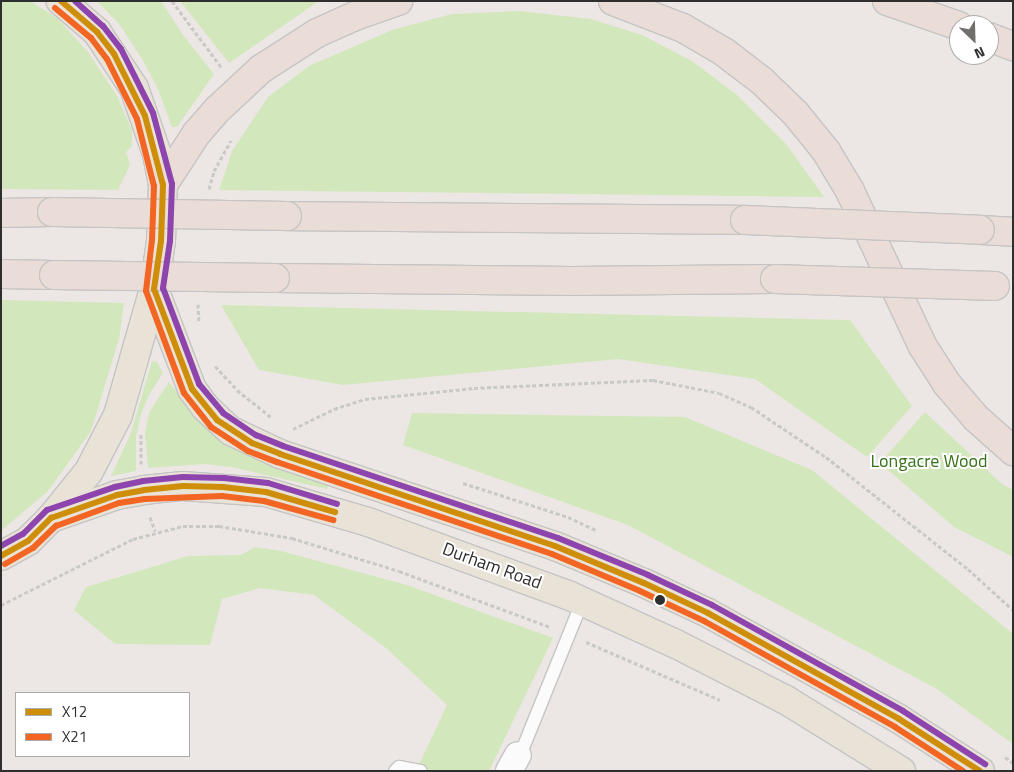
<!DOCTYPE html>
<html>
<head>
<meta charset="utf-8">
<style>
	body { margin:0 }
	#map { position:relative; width:1014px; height:772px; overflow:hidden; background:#ece7e4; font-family:"Titillium Web",sans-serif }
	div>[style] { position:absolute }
	.green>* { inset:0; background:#d3e7bc }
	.path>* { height:3px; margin-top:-1.5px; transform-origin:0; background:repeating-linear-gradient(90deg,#c9c9c8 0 4px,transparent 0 6.5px) }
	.roads { filter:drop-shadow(1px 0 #c5c4c5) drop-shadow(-1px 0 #c5c4c5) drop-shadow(0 1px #c5c4c5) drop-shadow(0 -1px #c5c4c5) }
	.lane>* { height:12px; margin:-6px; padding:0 6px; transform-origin:6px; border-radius:6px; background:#fcfbfb }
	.street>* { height:26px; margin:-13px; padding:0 13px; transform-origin:13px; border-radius:13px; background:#fcfbfb }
	.primary>* { height:28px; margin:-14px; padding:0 14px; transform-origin:14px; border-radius:14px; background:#e9e2d6 }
	.highway>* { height:28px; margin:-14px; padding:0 14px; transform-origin:14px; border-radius:14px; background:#eadcd6 }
	.bridges { filter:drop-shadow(1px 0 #c6c4c4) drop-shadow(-1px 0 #c6c4c4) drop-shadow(0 1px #c6c4c4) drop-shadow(0 -1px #c6c4c4) }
	.highway-bridge>* { height:28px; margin:-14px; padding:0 14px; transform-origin:14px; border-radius:14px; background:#eadcd6 }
	.bus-1>* { height:6px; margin:-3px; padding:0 3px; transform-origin:3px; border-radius:3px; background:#cf8e09 }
	.bus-2>* { height:6px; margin:-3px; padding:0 3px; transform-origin:3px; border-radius:3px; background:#f26522 }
	.bus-3>* { height:6px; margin:-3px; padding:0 3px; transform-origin:3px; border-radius:3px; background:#8e44ad }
	.dots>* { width:14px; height:14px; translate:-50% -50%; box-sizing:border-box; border:2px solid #fff; border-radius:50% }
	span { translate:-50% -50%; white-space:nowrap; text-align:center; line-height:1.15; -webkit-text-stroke:4px #fff; paint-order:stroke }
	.park-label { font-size:18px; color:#357118 }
	.street-label { font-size:18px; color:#2e2e2e }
	.frame { position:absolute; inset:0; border:2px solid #2e2e2e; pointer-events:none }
	.legend { position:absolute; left:15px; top:692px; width:175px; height:65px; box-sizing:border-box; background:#fff; border:1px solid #ababab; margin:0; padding:6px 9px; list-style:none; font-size:15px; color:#2e2e2e }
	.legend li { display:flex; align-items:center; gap:10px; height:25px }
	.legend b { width:25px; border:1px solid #ababab }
	.north { position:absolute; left:949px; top:15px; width:50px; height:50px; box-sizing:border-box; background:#fff; border:1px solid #ababab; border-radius:50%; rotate:156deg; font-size:14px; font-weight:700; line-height:20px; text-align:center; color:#2e2e2e }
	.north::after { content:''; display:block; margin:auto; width:18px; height:22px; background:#706f6e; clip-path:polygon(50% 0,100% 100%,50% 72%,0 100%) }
</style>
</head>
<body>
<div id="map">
	<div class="green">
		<div style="clip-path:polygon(1px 1px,30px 1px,57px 18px,88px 52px,117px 96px,132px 130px,132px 146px,126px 152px,130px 165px,118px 190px,1px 189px)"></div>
		<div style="clip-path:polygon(97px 1px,161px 1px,183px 35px,214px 74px,177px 127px,172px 127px,157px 87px,142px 59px,120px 25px)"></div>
		<div style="clip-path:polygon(180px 1px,319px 1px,229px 63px)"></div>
		<div style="clip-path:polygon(519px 11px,591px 19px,642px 35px,692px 61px,737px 95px,786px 144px,824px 197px,219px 190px,232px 151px,268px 97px,309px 66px,392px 30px,452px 14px)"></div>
		<div style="clip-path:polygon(1px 300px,124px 303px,119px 339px,91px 431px,48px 491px,1px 531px)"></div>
		<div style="clip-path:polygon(221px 305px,850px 320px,912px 406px,867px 457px,755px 379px,618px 359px,343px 385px,259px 370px)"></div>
		<div style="clip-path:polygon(152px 361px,157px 362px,163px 373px,149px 395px,141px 414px,136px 436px,136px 471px,111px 476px,131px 433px)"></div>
		<div style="clip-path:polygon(169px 382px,204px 426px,223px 438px,328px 484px,327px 489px,231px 467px,204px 464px,148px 468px,145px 433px,149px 413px)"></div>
		<div style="clip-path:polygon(925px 412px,1002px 484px,1013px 490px,1013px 557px,954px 527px,880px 463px)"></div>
		<div style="clip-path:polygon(412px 413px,685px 417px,812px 470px,1013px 634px,1013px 744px,937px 689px,628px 525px,403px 445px)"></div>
		<div style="clip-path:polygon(255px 547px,281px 551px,407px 585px,553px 638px,489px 771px,416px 771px,447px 705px,386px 648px,314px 595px,260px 588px,222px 599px,210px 645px,115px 644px,74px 610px,86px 587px,188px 556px,241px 555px)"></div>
	</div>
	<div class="path">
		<div style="left:172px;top:1px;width:84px;rotate:53.3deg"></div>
		<div style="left:209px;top:189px;width:19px;rotate:-74deg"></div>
		<div style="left:214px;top:171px;width:35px;rotate:-61deg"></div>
		<div style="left:198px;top:304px;width:19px;rotate:87deg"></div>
		<div style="left:215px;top:366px;width:33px;rotate:47deg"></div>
		<div style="left:237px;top:390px;width:43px;rotate:38.5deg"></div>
		<div style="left:293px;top:429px;width:46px;rotate:-26deg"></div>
		<div style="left:334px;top:409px;width:33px;rotate:-18deg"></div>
		<div style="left:365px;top:399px;width:110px;rotate:-5.8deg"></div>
		<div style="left:474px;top:388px;width:179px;rotate:-2.6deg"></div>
		<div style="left:653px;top:380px;width:67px;rotate:11.1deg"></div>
		<div style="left:719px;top:393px;width:35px;rotate:24deg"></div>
		<div style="left:751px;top:407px;width:90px;rotate:33.7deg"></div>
		<div style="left:826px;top:457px;width:181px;rotate:38.3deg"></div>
		<div style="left:968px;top:569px;width:61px;rotate:42.3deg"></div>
		<div style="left:141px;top:464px;width:32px;rotate:-90deg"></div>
		<div style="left:463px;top:483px;width:110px;rotate:17.9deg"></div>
		<div style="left:568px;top:517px;width:31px;rotate:25deg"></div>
		<div style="left:150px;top:517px;width:15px;rotate:70deg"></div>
		<div style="left:1px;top:605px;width:148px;rotate:-26.6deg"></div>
		<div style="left:133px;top:539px;width:52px;rotate:-14.6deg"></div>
		<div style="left:183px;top:526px;width:36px"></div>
		<div style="left:219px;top:526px;width:74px;rotate:9.3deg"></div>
		<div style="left:292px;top:538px;width:112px;rotate:17.1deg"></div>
		<div style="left:399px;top:571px;width:161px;rotate:20.3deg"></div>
		<div style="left:586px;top:642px;width:146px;rotate:23.4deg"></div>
		<div style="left:1005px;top:757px;width:10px;rotate:37deg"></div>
	</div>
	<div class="roads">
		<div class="lane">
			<div style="left:519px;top:758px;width:168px;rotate:-68deg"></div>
			<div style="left:395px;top:771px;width:6px;rotate:-45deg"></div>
			<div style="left:399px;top:767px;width:22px;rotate:10deg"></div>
		</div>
		<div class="street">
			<div style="left:509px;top:771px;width:18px;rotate:-61deg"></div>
		</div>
		<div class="primary">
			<div style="left:154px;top:289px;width:107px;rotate:69.2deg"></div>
			<div style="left:192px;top:389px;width:22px;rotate:54deg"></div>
			<div style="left:205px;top:407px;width:35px;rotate:43deg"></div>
			<div style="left:231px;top:431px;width:54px;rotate:25.1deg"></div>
			<div style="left:280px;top:454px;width:290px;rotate:18.5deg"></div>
			<div style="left:555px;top:546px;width:96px;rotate:22.6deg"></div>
			<div style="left:644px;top:583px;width:71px;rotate:25.1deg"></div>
			<div style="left:708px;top:613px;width:218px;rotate:29deg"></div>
			<div style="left:899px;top:719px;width:96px;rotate:32.7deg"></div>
			<div style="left:51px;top:518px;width:70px;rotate:-19.2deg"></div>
			<div style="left:117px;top:495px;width:27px;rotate:-10deg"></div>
			<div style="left:144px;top:490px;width:39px;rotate:-6deg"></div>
			<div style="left:183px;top:486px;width:83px;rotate:4.1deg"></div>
			<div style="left:266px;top:492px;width:106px;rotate:16.4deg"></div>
			<div style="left:368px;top:522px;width:213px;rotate:20.1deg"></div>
			<div style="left:568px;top:595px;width:116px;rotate:24.4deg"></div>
			<div style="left:674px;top:643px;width:126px;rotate:27deg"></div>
			<div style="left:786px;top:700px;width:135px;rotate:31.7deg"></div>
			<div style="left:1px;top:556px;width:31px;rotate:-29deg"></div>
			<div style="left:28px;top:541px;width:33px;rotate:-45deg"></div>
			<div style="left:51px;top:518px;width:60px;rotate:-51deg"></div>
			<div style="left:89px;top:471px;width:63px;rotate:-62.6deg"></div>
			<div style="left:118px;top:415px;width:131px;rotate:-74.1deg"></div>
			<div style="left:154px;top:289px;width:49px;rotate:-81.7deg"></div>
			<div style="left:161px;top:241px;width:56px;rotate:-88deg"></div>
			<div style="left:163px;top:185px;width:32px;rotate:-101deg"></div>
			<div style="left:157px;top:154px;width:70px;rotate:-109.2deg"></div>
			<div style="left:134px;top:88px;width:67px;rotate:-123.5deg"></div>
			<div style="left:97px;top:32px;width:48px;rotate:-139.3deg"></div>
		</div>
		<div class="highway">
			<div style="left:613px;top:1px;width:75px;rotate:21.1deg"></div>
			<div style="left:683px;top:28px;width:48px;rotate:30.3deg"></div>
			<div style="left:724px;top:52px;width:48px;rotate:37.3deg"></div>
			<div style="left:762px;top:81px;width:47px;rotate:44.1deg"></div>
			<div style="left:796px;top:114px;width:48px;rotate:51deg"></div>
			<div style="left:826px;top:151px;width:47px;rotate:59deg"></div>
			<div style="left:850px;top:191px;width:170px;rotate:64.9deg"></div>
			<div style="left:922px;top:345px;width:46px;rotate:57.3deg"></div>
			<div style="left:947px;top:384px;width:45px;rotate:49.5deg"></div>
			<div style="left:976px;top:418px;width:50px;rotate:41.7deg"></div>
			<div style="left:887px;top:1px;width:76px;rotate:19.1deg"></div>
			<div style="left:989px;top:37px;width:26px;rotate:21deg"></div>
			<div style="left:163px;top:185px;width:61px;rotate:-57.1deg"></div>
			<div style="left:196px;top:134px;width:33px;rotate:-49deg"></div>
			<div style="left:218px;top:109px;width:59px;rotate:-42.9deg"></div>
			<div style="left:261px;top:69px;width:67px;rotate:-32.7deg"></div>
			<div style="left:317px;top:33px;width:42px;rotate:-24.1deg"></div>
			<div style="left:355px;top:16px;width:46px;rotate:-19.2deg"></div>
			<div style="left:1px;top:213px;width:51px;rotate:-1.1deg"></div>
			<div style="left:287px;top:216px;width:458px;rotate:0.5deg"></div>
			<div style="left:980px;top:230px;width:33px;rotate:3deg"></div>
			<div style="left:1px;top:274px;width:53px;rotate:1.1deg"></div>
			<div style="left:275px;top:278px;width:298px;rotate:0.6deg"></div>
			<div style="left:573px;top:281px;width:202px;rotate:-0.6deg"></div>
		</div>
	</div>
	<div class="bridges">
		<div class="highway-bridge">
			<div style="left:52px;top:212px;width:235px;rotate:1deg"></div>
			<div style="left:745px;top:220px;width:235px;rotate:2.4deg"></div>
			<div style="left:54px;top:275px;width:221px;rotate:0.8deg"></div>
			<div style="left:775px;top:279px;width:220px;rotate:1.8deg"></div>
		</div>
	</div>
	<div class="bus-1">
		<div style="left:61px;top:1px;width:48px;rotate:40.7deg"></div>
		<div style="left:97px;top:32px;width:28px;rotate:52deg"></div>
		<div style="left:114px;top:54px;width:69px;rotate:63.4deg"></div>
		<div style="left:145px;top:116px;width:71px;rotate:75.4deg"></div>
		<div style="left:163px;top:185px;width:56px;rotate:92deg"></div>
		<div style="left:161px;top:241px;width:49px;rotate:98.3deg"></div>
		<div style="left:154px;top:289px;width:107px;rotate:69.2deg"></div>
		<div style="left:192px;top:389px;width:40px;rotate:51deg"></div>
		<div style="left:217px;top:420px;width:42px;rotate:33.3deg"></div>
		<div style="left:252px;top:443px;width:30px;rotate:21deg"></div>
		<div style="left:280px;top:454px;width:290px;rotate:18.5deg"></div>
		<div style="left:555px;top:546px;width:96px;rotate:22.6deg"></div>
		<div style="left:644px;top:583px;width:71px;rotate:25.1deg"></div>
		<div style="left:708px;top:613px;width:218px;rotate:29deg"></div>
		<div style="left:899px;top:719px;width:96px;rotate:32.7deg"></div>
		<div style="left:1px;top:556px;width:31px;rotate:-29deg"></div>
		<div style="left:28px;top:541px;width:33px;rotate:-45deg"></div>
		<div style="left:51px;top:518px;width:70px;rotate:-19.2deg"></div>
		<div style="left:117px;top:495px;width:27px;rotate:-10deg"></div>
		<div style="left:144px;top:490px;width:39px;rotate:-6deg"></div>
		<div style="left:183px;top:486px;width:40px;rotate:1.4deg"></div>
		<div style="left:223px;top:487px;width:43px;rotate:6.6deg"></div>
		<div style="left:266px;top:492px;width:72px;rotate:16.2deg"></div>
	</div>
	<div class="bus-2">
		<div style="left:55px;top:8px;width:47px;rotate:39.8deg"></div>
		<div style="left:91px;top:38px;width:26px;rotate:53deg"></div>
		<div style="left:107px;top:59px;width:67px;rotate:63.4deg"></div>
		<div style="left:137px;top:119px;width:69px;rotate:75.8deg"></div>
		<div style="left:154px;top:186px;width:54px;rotate:92.1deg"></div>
		<div style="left:152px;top:240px;width:51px;rotate:96.7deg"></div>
		<div style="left:146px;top:291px;width:109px;rotate:69.6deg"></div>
		<div style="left:184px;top:393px;width:43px;rotate:51.5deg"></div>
		<div style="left:211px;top:427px;width:44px;rotate:33deg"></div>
		<div style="left:248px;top:451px;width:31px;rotate:21deg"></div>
		<div style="left:277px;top:462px;width:290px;rotate:18.5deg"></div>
		<div style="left:552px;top:554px;width:95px;rotate:22.8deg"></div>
		<div style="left:640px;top:591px;width:71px;rotate:25.1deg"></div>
		<div style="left:704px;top:621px;width:218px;rotate:29deg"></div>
		<div style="left:895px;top:727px;width:81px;rotate:32.9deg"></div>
		<div style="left:5px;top:564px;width:32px;rotate:-30deg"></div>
		<div style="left:33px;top:548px;width:32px;rotate:-44deg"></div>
		<div style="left:56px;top:526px;width:67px;rotate:-20.1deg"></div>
		<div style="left:119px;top:503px;width:26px;rotate:-9deg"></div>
		<div style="left:145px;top:499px;width:77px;rotate:-2.2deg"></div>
		<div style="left:222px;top:496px;width:42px;rotate:6.8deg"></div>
		<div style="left:264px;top:501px;width:72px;rotate:15.4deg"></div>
	</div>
	<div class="bus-3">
		<div style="left:75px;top:1px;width:38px;rotate:42deg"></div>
		<div style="left:103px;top:26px;width:29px;rotate:52deg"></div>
		<div style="left:121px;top:49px;width:72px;rotate:63.4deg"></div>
		<div style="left:153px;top:113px;width:73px;rotate:75deg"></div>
		<div style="left:172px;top:184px;width:57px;rotate:92deg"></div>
		<div style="left:170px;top:241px;width:48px;rotate:98.5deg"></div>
		<div style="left:163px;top:288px;width:103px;rotate:69.4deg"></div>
		<div style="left:199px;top:384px;width:38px;rotate:50deg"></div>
		<div style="left:223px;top:413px;width:40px;rotate:34deg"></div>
		<div style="left:256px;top:435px;width:29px;rotate:22deg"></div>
		<div style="left:283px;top:446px;width:290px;rotate:18.5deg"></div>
		<div style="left:558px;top:538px;width:97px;rotate:22.3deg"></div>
		<div style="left:648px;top:575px;width:71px;rotate:25.1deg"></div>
		<div style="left:712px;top:605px;width:218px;rotate:29deg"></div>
		<div style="left:903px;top:711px;width:98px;rotate:32.9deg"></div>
		<div style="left:1px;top:546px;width:25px;rotate:-29deg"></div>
		<div style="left:23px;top:534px;width:34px;rotate:-45deg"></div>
		<div style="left:47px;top:510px;width:72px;rotate:-18.7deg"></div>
		<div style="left:115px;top:487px;width:29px;rotate:-12deg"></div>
		<div style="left:143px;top:481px;width:40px;rotate:-5.7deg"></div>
		<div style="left:183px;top:477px;width:41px;rotate:1.4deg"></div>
		<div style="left:224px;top:478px;width:44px;rotate:6.5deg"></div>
		<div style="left:268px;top:483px;width:72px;rotate:16.9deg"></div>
	</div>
	<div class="dots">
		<div style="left:660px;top:600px;background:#2e2e2e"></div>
	</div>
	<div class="park-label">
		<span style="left:929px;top:461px">Longacre Wood</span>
	</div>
	<div class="street-label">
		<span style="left:492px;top:566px;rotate:20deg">Durham Road</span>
	</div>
	<div class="frame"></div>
	<ul class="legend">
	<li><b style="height:6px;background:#cf8e09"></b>X12</li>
	<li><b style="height:6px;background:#f26522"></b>X21</li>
	</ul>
	<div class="north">N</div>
</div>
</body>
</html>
